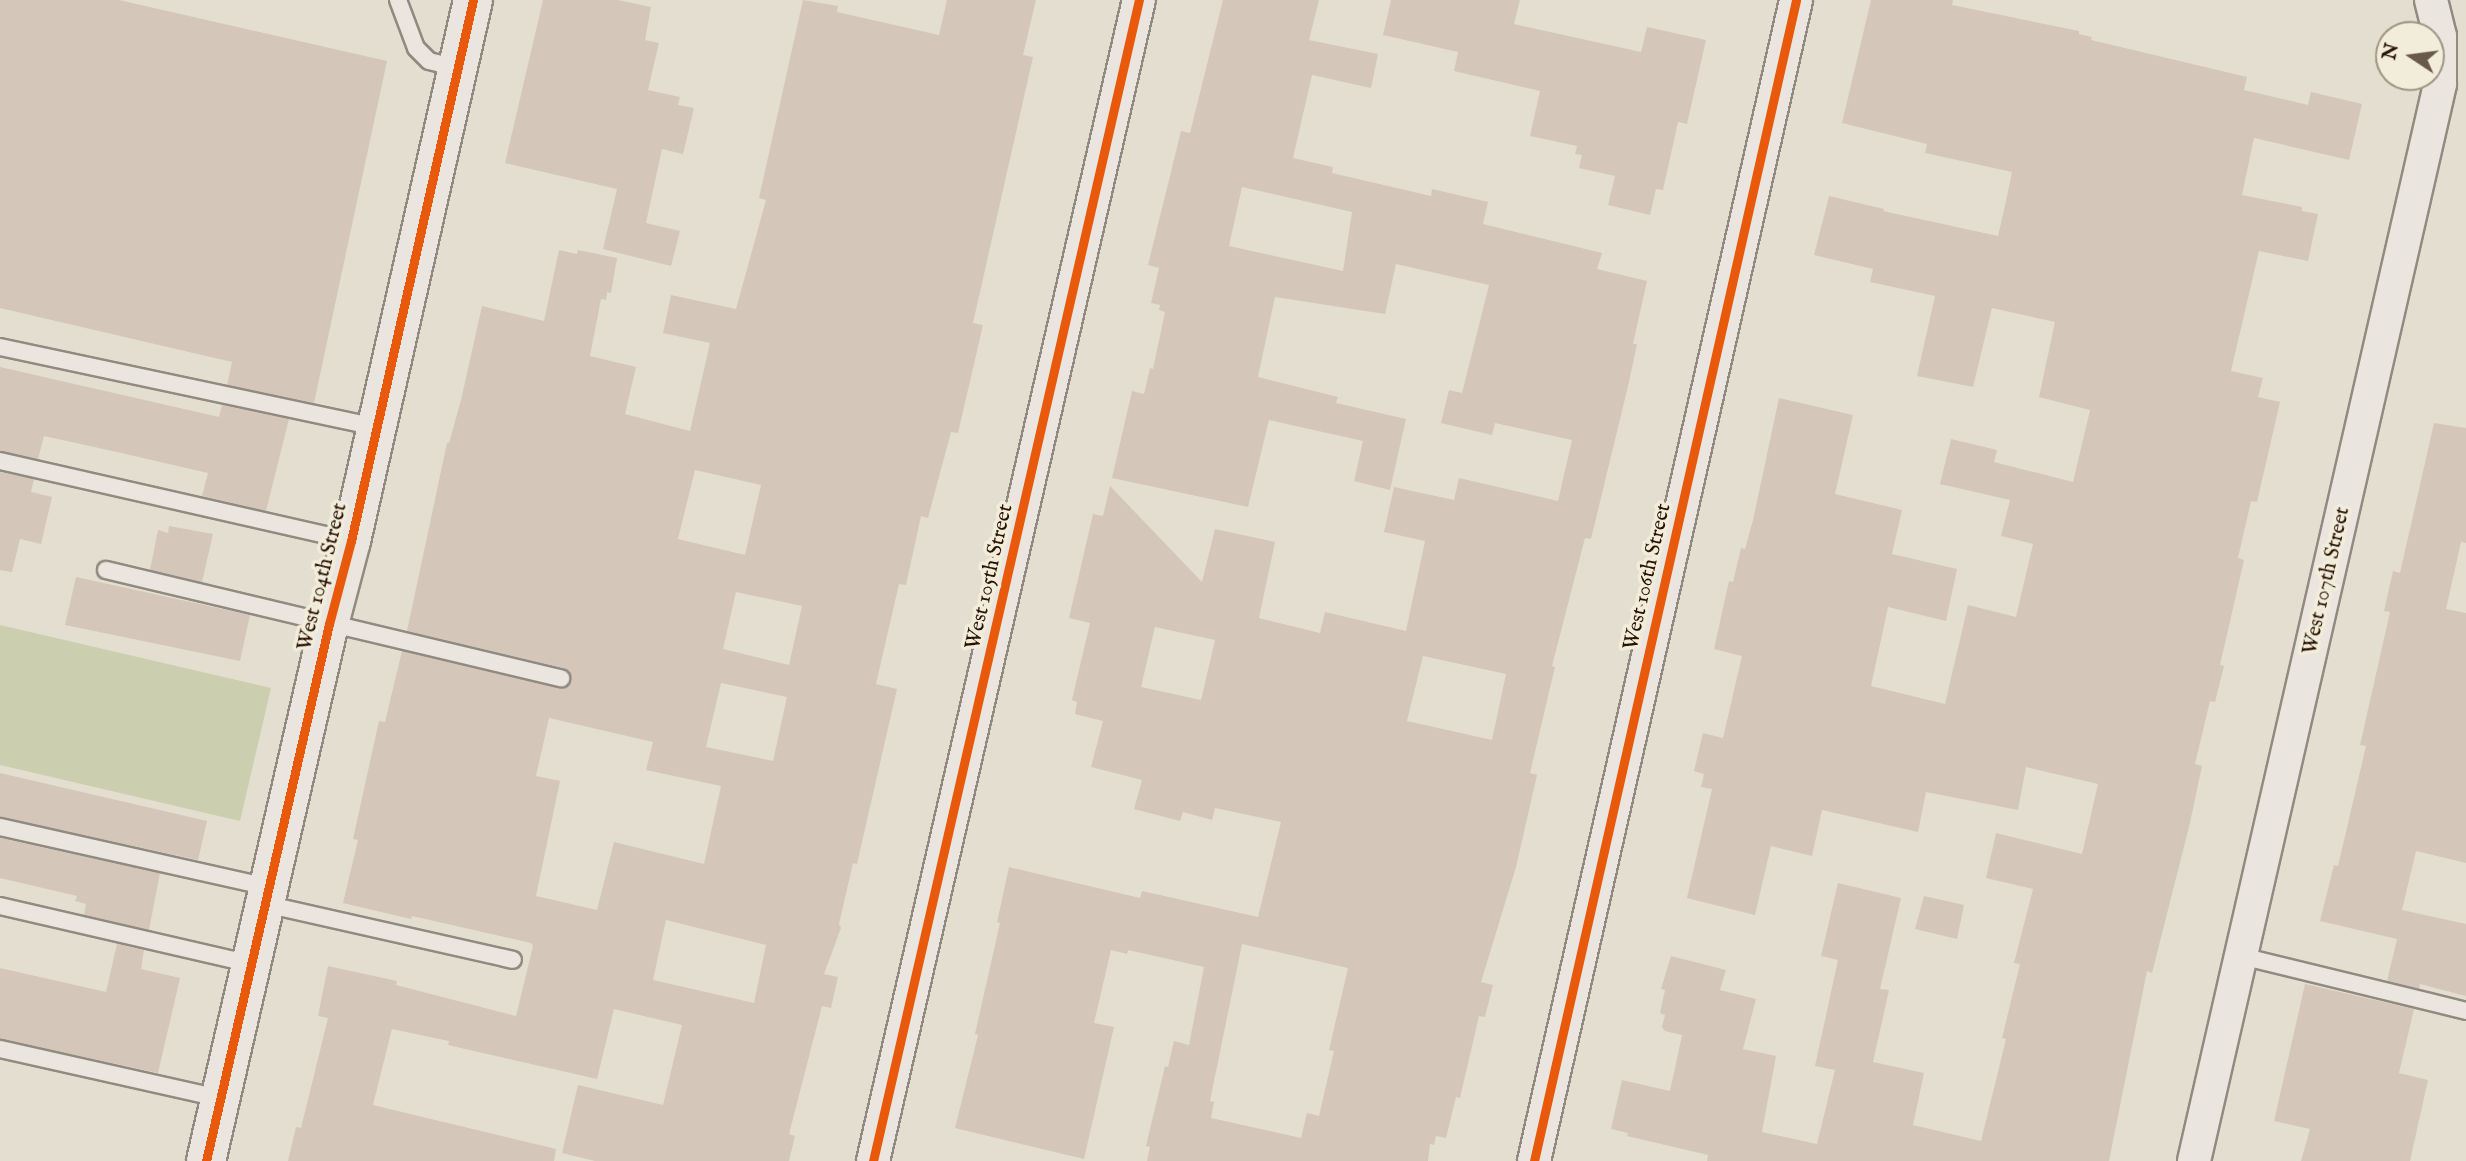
<!DOCTYPE html>
<html>
<head>
<meta charset="utf-8">
<style>
	body { margin:0 }
	#map { position:relative; width:2466px; height:1161px; overflow:hidden; background:#e3decf; font-family:"IM FELL English",serif }
	div>[style] { position:absolute }
	.green>* { inset:0; background:#cbcfaf }
	.building>* { inset:0; background:#d4c7ba }
	.roads { filter:drop-shadow(2px 0 #908a80) drop-shadow(-2px 0 #908a80) drop-shadow(0 2px #908a80) drop-shadow(0 -2px #908a80) }
	.service>* { height:16px; margin:-8px; padding:0 8px; transform-origin:8px; border-radius:8px; background:#eae6df }
	.minor>* { height:32px; margin:-16px; padding:0 16px; transform-origin:16px; border-radius:16px; background:#eae6df }
	.tertiary>* { height:38px; margin:-19px; padding:0 19px; transform-origin:19px; border-radius:19px; background:#eae6df }
	.cycleway>* { height:9px; margin:-4.5px; padding:0 4.5px; transform-origin:4.5px; border-radius:4.5px; background:#e8590c }
	span { translate:-50% -50%; white-space:nowrap; text-align:center; line-height:1.15; -webkit-text-stroke:7px #f2ecdb; paint-order:stroke }
	.street-label { font-size:21px; color:#281200 }
	.north { position:absolute; left:2375px; top:21px; width:70px; height:70px; box-sizing:border-box; background:#f2ecdb; border:2px solid #a19583; border-radius:50%; rotate:283deg; font-size:19px; font-weight:700; line-height:28px; text-align:center; color:#281200 }
	.north::after { content:''; display:block; margin:auto; width:24px; height:32px; background:#695948; clip-path:polygon(50% 0,100% 100%,50% 72%,0 100%) }
</style>
</head>
<body>
<div id="map">
	<div class="green">
		<div style="clip-path:polygon(0 625px,271px 688px,240px 821px,0 765px)"></div>
	</div>
	<div class="building">
		<div style="clip-path:polygon(0 0,119px 0,387px 61px,314px 403px,227px 385px,232px 362px,0 308px)"></div>
		<div style="clip-path:polygon(543px 0,618px 0,651px 7px,645px 40px,659px 43px,648px 90px,680px 97px,678px 105px,694px 108px,683px 154px,662px 149px,646px 223px,680px 231px,671px 266px,603px 249px,617px 189px,505px 163px)"></div>
		<div style="clip-path:polygon(evenodd,803px 0,838px 6px,837px 12px,939px 35px,947px 0,1036px 0,1023px 55px,1033px 57px,973px 323px,983px 325px,958px 433px,951px 432px,928px 518px,921px 516px,906px 585px,899px 584px,876px 684px,897px 689px,857px 864px,853px 863px,839px 924px,841px 928px,824px 974px,838px 977px,831px 1008px,822px 1006px,789px 1134px,795px 1136px,789px 1161px,595px 1161px,562px 1153px,578px 1085px,663px 1105px,682px 1025px,614px 1009px,597px 1079px,448px 1045px,449px 1041px,392px 1029px,373px 1105px,556px 1149px,554px 1161px,288px 1161px,296px 1127px,301px 1128px,328px 1018px,318px 1016px,328px 966px,397px 981px,396px 985px,516px 1016px,533px 946px,531px 943px,412px 916px,411px 919px,343px 903px,358px 840px,353px 839px,379px 721px,385px 722px,402px 651px,559px 688px,568px 686px,571px 680px,569px 671px,563px 668px,407px 631px,447px 443px,449px 443px,461px 400px,482px 306px,544px 321px,559px 250px,577px 254px,578px 250px,617px 258px,611px 293px,607px 292px,606px 300px,601px 299px,590px 356px,636px 367px,625px 414px,690px 431px,710px 343px,663px 333px,671px 295px,736px 309px,766px 200px,759px 198px,803px 0,695px 470px,761px 485px,745px 555px,678px 539px,695px 470px,803px 0,736px 592px,802px 606px,789px 665px,723px 649px,736px 592px,803px 0,721px 683px,787px 697px,773px 761px,706px 747px,721px 683px,803px 0,549px 718px,653px 742px,646px 770px,721px 786px,704px 864px,614px 842px,597px 910px,536px 896px,560px 781px,536px 776px,549px 718px,803px 0,666px 920px,766px 945px,754px 1003px,653px 980px,666px 920px)"></div>
		<div style="clip-path:polygon(evenodd,1223px 0,1319px 0,1309px 40px,1378px 54px,1371px 88px,1312px 75px,1293px 158px,1333px 167px,1332px 173px,1431px 196px,1432px 189px,1488px 202px,1483px 224px,1602px 253px,1597px 269px,1647px 281px,1633px 344px,1637px 344px,1629px 382px,1591px 539px,1585px 538px,1552px 666px,1555px 667px,1530px 773px,1537px 775px,1516px 867px,1481px 982px,1493px 985px,1485px 1017px,1479px 1016px,1460px 1098px,1456px 1097px,1446px 1138px,1436px 1136px,1434px 1145px,1430px 1144px,1428px 1161px,1147px 1161px,1150px 1147px,1146px 1146px,1165px 1066px,1168px 1067px,1174px 1041px,1189px 1045px,1204px 967px,1128px 950px,1127px 954px,1111px 950px,1094px 1023px,1114px 1027px,1084px 1159px,955px 1128px,978px 1035px,975px 1034px,1000px 923px,997px 922px,1009px 867px,1140px 898px,1142px 891px,1258px 917px,1281px 822px,1215px 808px,1212px 820px,1183px 812px,1180px 821px,1134px 809px,1142px 780px,1091px 767px,1103px 721px,1075px 714px,1077px 702px,1072px 700px,1090px 623px,1069px 618px,1093px 514px,1103px 516px,1110px 486px,1202px 582px,1215px 529px,1275px 542px,1259px 618px,1320px 633px,1325px 612px,1406px 631px,1425px 541px,1384px 532px,1394px 487px,1454px 500px,1459px 478px,1558px 501px,1572px 440px,1495px 423px,1492px 435px,1441px 423px,1449px 390px,1462px 393px,1489px 285px,1396px 264px,1385px 314px,1275px 297px,1258px 377px,1338px 397px,1336px 403px,1406px 419px,1390px 490px,1354px 481px,1363px 441px,1269px 420px,1248px 507px,1112px 478px,1132px 391px,1144px 394px,1150px 368px,1153px 369px,1165px 312px,1159px 310px,1160px 305px,1151px 303px,1159px 268px,1148px 265px,1181px 131px,1190px 133px,1223px 0,1242px 187px,1352px 212px,1343px 271px,1229px 246px,1242px 187px,1223px 0,1155px 627px,1215px 640px,1201px 700px,1141px 687px,1155px 627px,1223px 0,1423px 656px,1506px 674px,1492px 740px,1407px 721px,1423px 656px,1223px 0,1242px 944px,1348px 968px,1329px 1050px,1334px 1051px,1319px 1116px,1307px 1113px,1301px 1138px,1211px 1118px,1214px 1102px,1210px 1101px,1242px 944px)"></div>
		<div style="clip-path:polygon(1391px 0,1520px 0,1514px 24px,1641px 52px,1647px 27px,1706px 40px,1687px 124px,1678px 122px,1663px 190px,1656px 189px,1650px 215px,1608px 205px,1615px 176px,1579px 168px,1582px 155px,1575px 154px,1577px 146px,1530px 136px,1540px 91px,1454px 71px,1458px 52px,1383px 35px)"></div>
		<div style="clip-path:polygon(1871px 0,1953px 0,1952px 5px,2079px 31px,2079px 34px,2092px 37px,2091px 40px,2247px 77px,2244px 90px,2308px 105px,2311px 92px,2362px 104px,2349px 160px,2254px 138px,2242px 195px,2302px 207px,2302px 211px,2318px 214px,2308px 261px,2259px 251px,2231px 371px,2263px 378px,2258px 397px,2280px 402px,2257px 502px,2251px 501px,2238px 558px,2244px 560px,2220px 665px,2224px 666px,2215px 702px,2210px 701px,2195px 764px,2202px 766px,2190px 823px,2152px 973px,2147px 971px,2109px 1161px,1707px 1161px,1708px 1155px,1627px 1136px,1628px 1133px,1611px 1129px,1622px 1080px,1670px 1091px,1682px 1035px,1665px 1031px,1662px 1027px,1665px 1015px,1660px 1013px,1665px 990px,1661px 989px,1671px 956px,1726px 970px,1720px 990px,1756px 999px,1743px 1049px,1776px 1056px,1762px 1132px,1817px 1144px,1835px 1070px,1815px 1066px,1838px 960px,1821px 956px,1838px 883px,1901px 898px,1880px 989px,1889px 990px,1873px 1062px,1924px 1073px,1913px 1125px,1981px 1141px,2006px 1039px,2002px 1038px,2020px 964px,2014px 963px,2033px 889px,1986px 878px,1996px 833px,2082px 854px,2098px 784px,2026px 767px,2018px 810px,1926px 792px,1918px 832px,1822px 810px,1812px 856px,1771px 846px,1755px 915px,1687px 898px,1712px 789px,1701px 787px,1704px 774px,1694px 771px,1703px 733px,1723px 738px,1742px 656px,1714px 649px,1729px 581px,1733px 582px,1741px 548px,1745px 549px,1753px 520px,1779px 398px,1853px 415px,1835px 494px,1902px 510px,1892px 554px,1957px 569px,1946px 621px,1888px 607px,1871px 686px,1945px 704px,1968px 605px,2016px 617px,2033px 544px,2001px 536px,2010px 500px,1940px 484px,1951px 439px,1997px 450px,1994px 462px,2073px 482px,2090px 410px,2039px 397px,2055px 322px,1992px 308px,1973px 387px,1917px 376px,1935px 296px,1870px 282px,1873px 269px,1814px 255px,1829px 196px,1884px 209px,1883px 211px,1998px 236px,2006px 201px,2012px 172px,1925px 153px,1927px 144px,1842px 123px)"></div>
		<div style="clip-path:polygon(0 367px,219px 417px,222px 405px,289px 419px,266px 511px,202px 496px,208px 473px,117px 452px,44px 436px,38px 459px,0 451px)"></div>
		<div style="clip-path:polygon(2434px 423px,2466px 428px,2466px 543px,2461px 542px,2446px 609px,2466px 613px,2466px 863px,2416px 851px,2402px 910px,2466px 924px,2466px 996px,2420px 984px,2419px 989px,2387px 981px,2397px 939px,2320px 921px,2334px 865px,2338px 866px,2366px 746px,2360px 745px,2390px 612px,2384px 611px,2393px 571px,2400px 573px)"></div>
		<div style="clip-path:polygon(0 472px,34px 479px,31px 492px,52px 497px,41px 544px,20px 539px,12px 572px,0 570px)"></div>
		<div style="clip-path:polygon(169px 526px,213px 534px,202px 582px,150px 570px,158px 530px,168px 533px)"></div>
		<div style="clip-path:polygon(76px 577px,250px 615px,240px 661px,65px 625px)"></div>
		<div style="clip-path:polygon(0 773px,207px 821px,198px 860px,0 817px)"></div>
		<div style="clip-path:polygon(0 838px,160px 873px,149px 930px,84px 915px,86px 904px,75px 901px,77px 896px,0 878px)"></div>
		<div style="clip-path:polygon(1924px 896px,1964px 905px,1957px 939px,1915px 929px)"></div>
		<div style="clip-path:polygon(117px 944px,144px 950px,141px 969px,180px 978px,158px 1073px,0 1039px,0 968px,106px 992px)"></div>
		<div style="clip-path:polygon(2305px 984px,2414px 1009px,2399px 1073px,2428px 1080px,2410px 1161px,2301px 1161px,2310px 1129px,2274px 1121px)"></div>
	</div>
	<div class="roads">
		<div class="service">
			<div style="left:398px;top:0;width:51px;rotate:69.4deg"></div>
			<div style="left:416px;top:48px;width:18px;rotate:45deg"></div>
			<div style="left:429px;top:61px;width:30px;rotate:14deg"></div>
			<div style="left:0;top:347px;width:384px;rotate:12deg"></div>
			<div style="left:0;top:461px;width:360px;rotate:12.8deg"></div>
			<div style="left:106px;top:570px;width:468px;rotate:13.4deg"></div>
			<div style="left:0;top:827px;width:276px;rotate:12.6deg"></div>
			<div style="left:265px;top:904px;width:254px;rotate:12.7deg"></div>
			<div style="left:0;top:906px;width:258px;rotate:13deg"></div>
			<div style="left:2241px;top:956px;width:232px;rotate:13.7deg"></div>
			<div style="left:0;top:1049px;width:225px;rotate:12.6deg"></div>
		</div>
		<div class="minor">
			<div style="left:873px;top:1161px;width:1191px;rotate:-77.1deg"></div>
			<div style="left:1534px;top:1161px;width:1190px;rotate:-77.28deg"></div>
			<div style="left:2194px;top:1161px;width:1105px;rotate:-77.13deg"></div>
			<div style="left:2440px;top:84px;width:48px;rotate:-90deg"></div>
			<div style="left:2440px;top:36px;width:37px;rotate:-104deg"></div>
		</div>
		<div class="tertiary">
			<div style="left:206px;top:1161px;width:551px;rotate:-77.1deg"></div>
			<div style="left:329px;top:624px;width:86px;rotate:-75.2deg"></div>
			<div style="left:351px;top:541px;width:555px;rotate:-77.29deg"></div>
		</div>
	</div>
	<div class="cycleway">
		<div style="left:206px;top:1161px;width:551px;rotate:-77.1deg"></div>
		<div style="left:329px;top:624px;width:86px;rotate:-75.2deg"></div>
		<div style="left:351px;top:541px;width:555px;rotate:-77.29deg"></div>
		<div style="left:873px;top:1161px;width:1191px;rotate:-77.1deg"></div>
		<div style="left:1534px;top:1161px;width:1190px;rotate:-77.28deg"></div>
	</div>
	<div class="street-label">
		<span style="left:323px;top:577px;rotate:-76deg">West 104th Street</span>
		<span style="left:990px;top:577px;rotate:-77deg">West 105th Street</span>
		<span style="left:1648px;top:577px;rotate:-77deg">West 106th Street</span>
		<span style="left:2327px;top:581px;rotate:-77deg">West 107th Street</span>
	</div>
	<div class="north">N</div>
</div>
</body>
</html>
